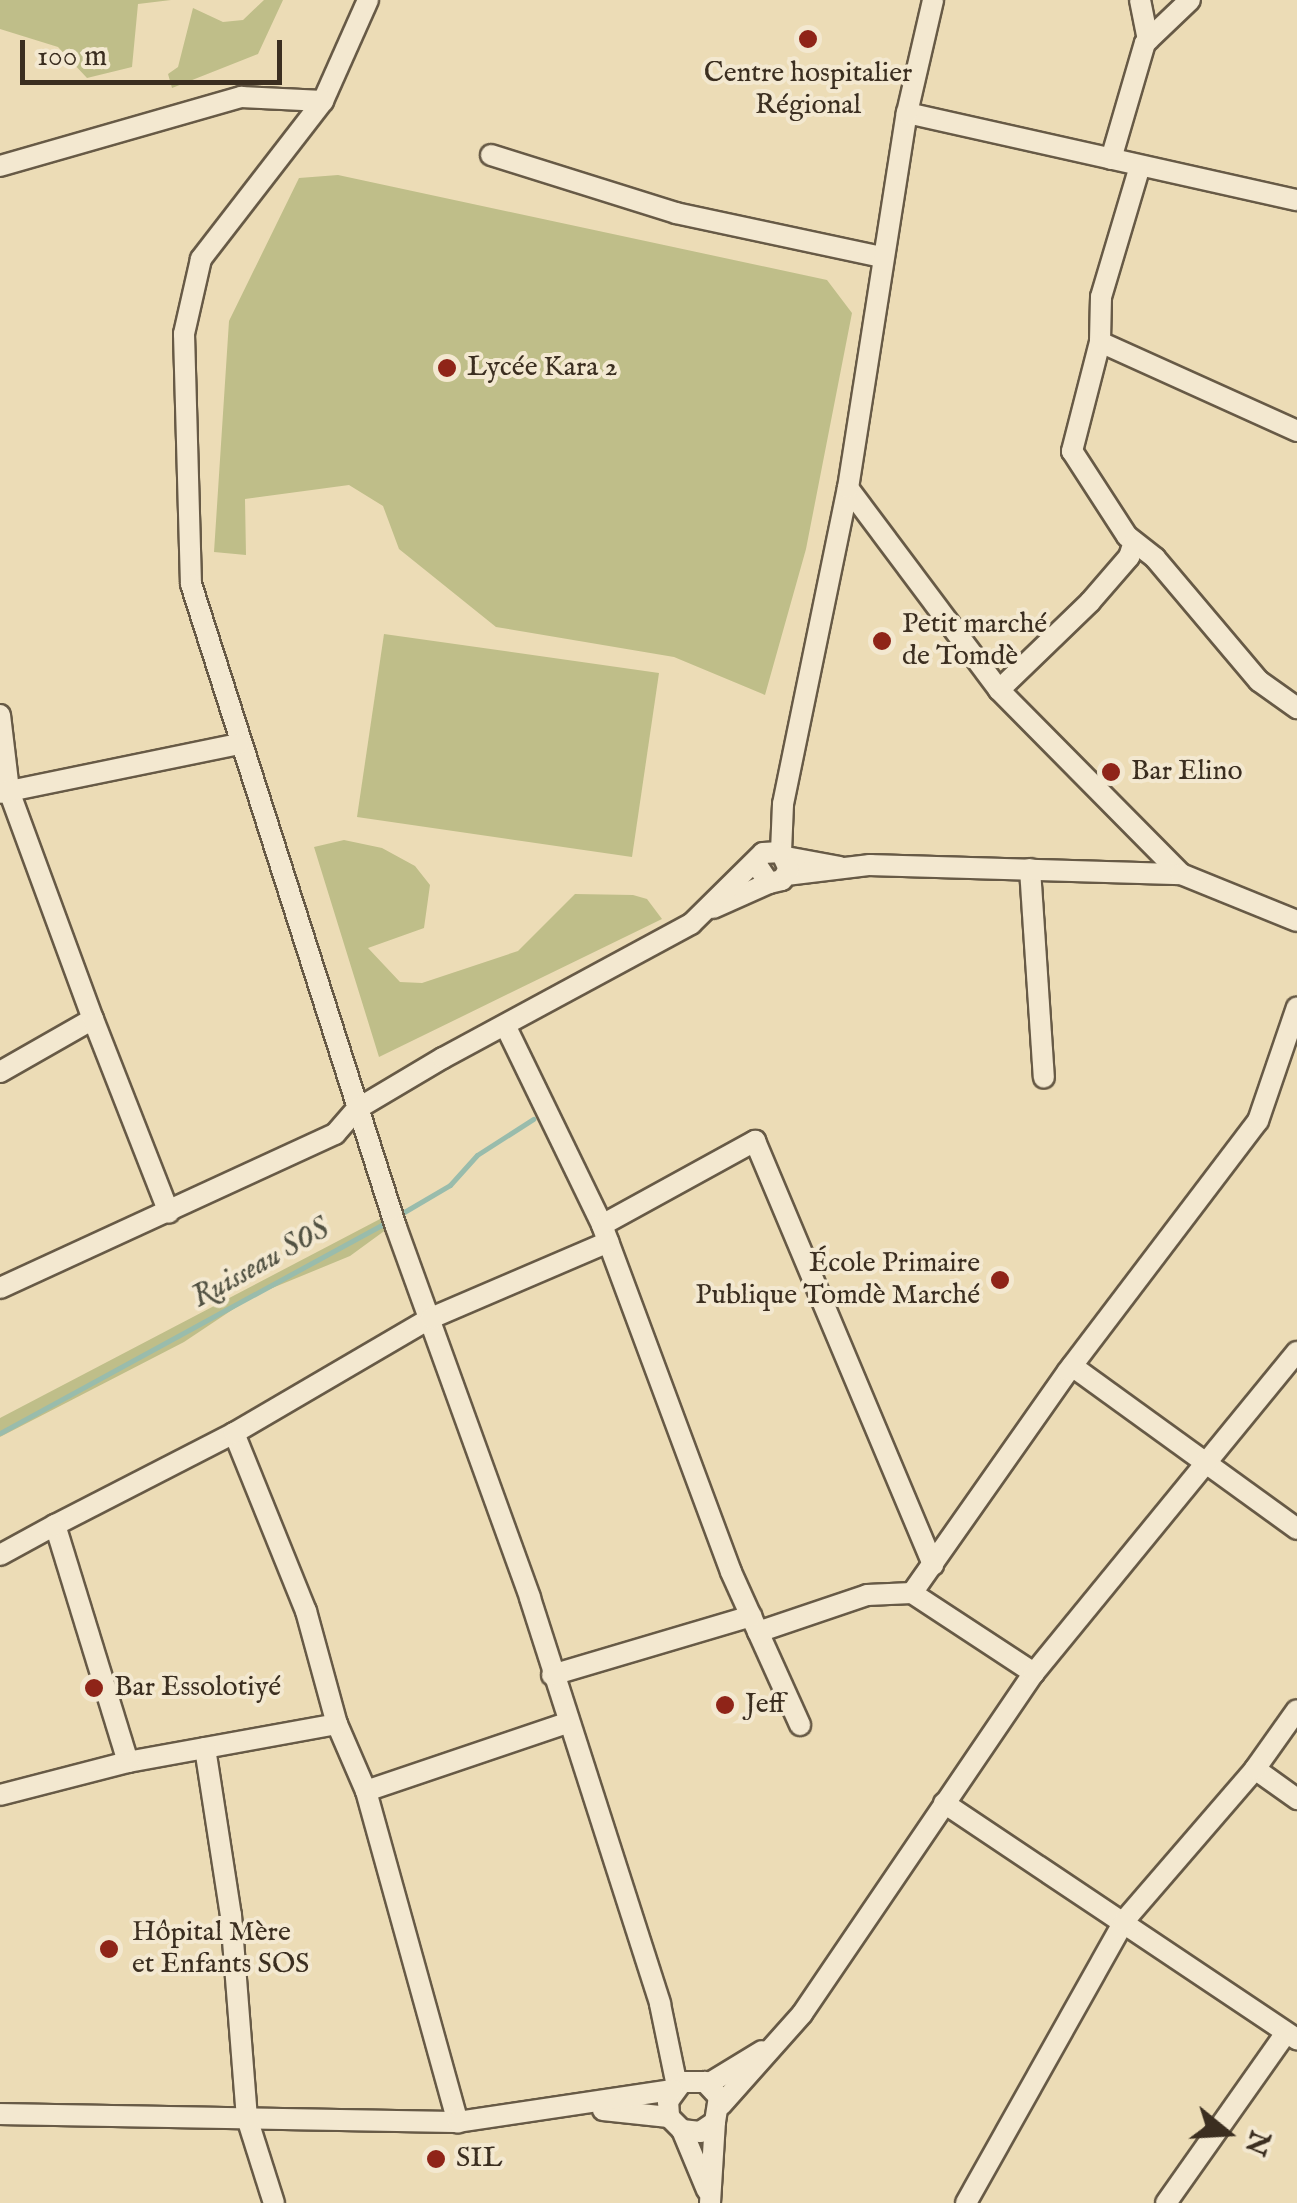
<!DOCTYPE html>
<html>
<head>
<meta charset="utf-8">
<style>
	body { margin:0 }
	#map { position:relative; width:1297px; height:2203px; overflow:hidden; background:#ecdcb6; font-family:"IM FELL English",serif }
	div>[style] { position:absolute }
	.green>* { inset:0; background:#bfbe89 }
	.stream>* { height:5px; margin:-2.5px; padding:0 2.5px; transform-origin:2.5px; border-radius:2.5px; background:#99bcac }
	.roads { filter:drop-shadow(2px 0 #675a46) drop-shadow(-2px 0 #675a46) drop-shadow(0 2px #675a46) drop-shadow(0 -2px #675a46) }
	.street>* { height:20px; margin:-10px; padding:0 10px; transform-origin:10px; border-radius:10px; background:#f3e8d0 }
	.dots>* { width:28px; height:28px; translate:-50% -50%; box-sizing:border-box; border:5px solid #f3e8d0; border-radius:50% }
	span { translate:-50% -50%; white-space:nowrap; text-align:center; line-height:1.15; -webkit-text-stroke:8px #f3e8d0; paint-order:stroke }
	.poi-label { font-size:28px; color:#3b2e20 }
	.left { translate:0 -50%; text-align:left }
	.right { translate:-100% -50%; text-align:right }
	.water-label { font-size:30px; color:#525243; font-style:italic }
	.north { position:absolute; left:1177px; top:2083px; width:100px; height:100px; -webkit-text-stroke:8px #f3e8d0; paint-order:stroke; rotate:108deg; font-size:28px; font-weight:700; line-height:40px; text-align:center; color:#3b2e20 }
	.north::after { content:''; display:block; margin:auto; width:35px; height:45px; background:#3b2e20; clip-path:polygon(50% 0,100% 100%,50% 72%,0 100%) }
	.scale { position:absolute; left:20px; top:40px; width:262px; height:45px; box-sizing:border-box; border:5px solid #3b2e20; border-top:0; padding-left:12px; font-size:30px; line-height:35px; white-space:nowrap; color:#3b2e20; -webkit-text-stroke:8px #f3e8d0; paint-order:stroke }
</style>
</head>
<body>
<div id="map">
	<div class="green">
		<div style="clip-path:polygon(0 0,171px 0,138px 4px,132px 67px,87px 78px,58px 47px,0 29px)"></div>
		<div style="clip-path:polygon(264px 0,283px 0,258px 54px,172px 88px,168px 74px,178px 67px,193px 8px,223px 22px,243px 20px)"></div>
		<div style="clip-path:polygon(338px 175px,827px 280px,852px 313px,806px 549px,765px 695px,674px 657px,496px 627px,399px 549px,383px 506px,349px 485px,245px 499px,246px 555px,214px 552px,229px 321px,299px 178px)"></div>
		<div style="clip-path:polygon(384px 634px,659px 673px,632px 857px,357px 817px)"></div>
		<div style="clip-path:polygon(344px 840px,382px 848px,415px 866px,430px 885px,424px 928px,368px 948px,400px 982px,422px 983px,518px 951px,575px 894px,633px 895px,647px 899px,662px 919px,379px 1057px,314px 847px)"></div>
		<div style="clip-path:polygon(380px 1219px,387px 1229px,350px 1256px,253px 1296px,184px 1342px,0 1437px,0 1418px)"></div>
	</div>
	<div class="stream">
		<div style="left:399px;top:1215px;width:59px;rotate:-30.5deg"></div>
		<div style="left:450px;top:1185px;width:40px;rotate:-48deg"></div>
		<div style="left:477px;top:1155px;width:67px;rotate:-32.7deg"></div>
		<div style="left:0;top:1433px;width:443px;rotate:-28.6deg"></div>
	</div>
	<div class="roads">
		<div class="street">
			<div style="left:368px;top:0;width:111px;rotate:114deg"></div>
			<div style="left:323px;top:101px;width:200px;rotate:127.7deg"></div>
			<div style="left:201px;top:259px;width:77px;rotate:102.8deg"></div>
			<div style="left:184px;top:334px;width:250px;rotate:88.4deg"></div>
			<div style="left:191px;top:584px;width:675px;rotate:72.32deg"></div>
			<div style="left:396px;top:1227px;width:394px;rotate:70.1deg"></div>
			<div style="left:530px;top:1598px;width:426px;rotate:72.2deg"></div>
			<div style="left:660px;top:2004px;width:84px;rotate:78.3deg"></div>
			<div style="left:1140px;top:0;width:41px;rotate:78.7deg"></div>
			<div style="left:907px;top:113px;width:400px;rotate:12.6deg"></div>
			<div style="left:491px;top:155px;width:194px;rotate:17.4deg"></div>
			<div style="left:676px;top:213px;width:211px;rotate:12.1deg"></div>
			<div style="left:1111px;top:159px;width:121px;rotate:-73.7deg"></div>
			<div style="left:1145px;top:43px;width:62px;rotate:-43.7deg"></div>
			<div style="left:0;top:166px;width:251px;rotate:-16deg"></div>
			<div style="left:241px;top:97px;width:82px;rotate:2.8deg"></div>
			<div style="left:1140px;top:166px;width:137px;rotate:106.6deg"></div>
			<div style="left:1101px;top:297px;width:45px;rotate:91.3deg"></div>
			<div style="left:1100px;top:342px;width:113px;rotate:104.4deg"></div>
			<div style="left:1072px;top:451px;width:101px;rotate:57.1deg"></div>
			<div style="left:1127px;top:536px;width:36px;rotate:38deg"></div>
			<div style="left:1155px;top:558px;width:161px;rotate:49.8deg"></div>
			<div style="left:1259px;top:681px;width:47px;rotate:35.4deg"></div>
			<div style="left:1100px;top:342px;width:216px;rotate:24.3deg"></div>
			<div style="left:848px;top:488px;width:252px;rotate:53.2deg"></div>
			<div style="left:999px;top:690px;width:259px;rotate:45.3deg"></div>
			<div style="left:999px;top:690px;width:127px;rotate:-44deg"></div>
			<div style="left:1090px;top:602px;width:60px;rotate:-49.1deg"></div>
			<div style="left:1129px;top:557px;width:16px;rotate:-72deg"></div>
			<div style="left:0;top:715px;width:77px;rotate:83.2deg"></div>
			<div style="left:9px;top:791px;width:243px;rotate:69.8deg"></div>
			<div style="left:93px;top:1019px;width:107px;rotate:150.3deg"></div>
			<div style="left:0;top:793px;width:243px;rotate:-11.6deg"></div>
			<div style="left:781px;top:852px;width:48px;rotate:-87.6deg"></div>
			<div style="left:783px;top:804px;width:323px;rotate:-78.4deg"></div>
			<div style="left:848px;top:488px;width:380px;rotate:-81.1deg"></div>
			<div style="left:907px;top:113px;width:116px;rotate:-77deg"></div>
			<div style="left:786px;top:857px;width:55px;rotate:10.5deg"></div>
			<div style="left:1030px;top:869px;width:209px;rotate:86.2deg"></div>
			<div style="left:786px;top:875px;width:85px;rotate:-6.8deg"></div>
			<div style="left:870px;top:865px;width:311px;rotate:1.7deg"></div>
			<div style="left:1181px;top:874px;width:125px;rotate:22.1deg"></div>
			<div style="left:713px;top:908px;width:61px;rotate:-24.1deg"></div>
			<div style="left:93px;top:1019px;width:208px;rotate:68.6deg"></div>
			<div style="left:506px;top:1027px;width:220px;rotate:64.1deg"></div>
			<div style="left:602px;top:1225px;width:370px;rotate:69.6deg"></div>
			<div style="left:731px;top:1572px;width:168px;rotate:65.7deg"></div>
			<div style="left:602px;top:1225px;width:175px;rotate:-28.8deg"></div>
			<div style="left:755px;top:1141px;width:460px;rotate:67.2deg"></div>
			<div style="left:0;top:1288px;width:369px;rotate:-24.7deg"></div>
			<div style="left:335px;top:1134px;width:33px;rotate:-49deg"></div>
			<div style="left:357px;top:1109px;width:100px;rotate:-30.7deg"></div>
			<div style="left:443px;top:1058px;width:282px;rotate:-28.4deg"></div>
			<div style="left:691px;top:924px;width:101px;rotate:-44.6deg"></div>
			<div style="left:763px;top:853px;width:18px;rotate:-3deg"></div>
			<div style="left:781px;top:852px;width:19px;rotate:65deg"></div>
			<div style="left:789px;top:869px;width:13px;rotate:122deg"></div>
			<div style="left:782px;top:880px;width:13px;rotate:167deg"></div>
			<div style="left:769px;top:883px;width:23px;rotate:-124deg"></div>
			<div style="left:1072px;top:1366px;width:278px;rotate:35.9deg"></div>
			<div style="left:234px;top:1433px;width:192px;rotate:68deg"></div>
			<div style="left:306px;top:1611px;width:117px;rotate:74.7deg"></div>
			<div style="left:337px;top:1724px;width:73px;rotate:66.6deg"></div>
			<div style="left:366px;top:1791px;width:344px;rotate:74.5deg"></div>
			<div style="left:0;top:1555px;width:63px;rotate:-28.6deg"></div>
			<div style="left:912px;top:1593px;width:271px;rotate:-54.9deg"></div>
			<div style="left:1068px;top:1371px;width:314px;rotate:-52.8deg"></div>
			<div style="left:1258px;top:1121px;width:120px;rotate:-71.1deg"></div>
			<div style="left:758px;top:1632px;width:115px;rotate:-18.7deg"></div>
			<div style="left:867px;top:1595px;width:45px;rotate:-2.5deg"></div>
			<div style="left:912px;top:1593px;width:146px;rotate:33.3deg"></div>
			<div style="left:552px;top:1675px;width:208px;rotate:-16.5deg"></div>
			<div style="left:337px;top:1724px;width:212px;rotate:169.7deg"></div>
			<div style="left:128px;top:1762px;width:248px;rotate:-107.1deg"></div>
			<div style="left:55px;top:1525px;width:201px;rotate:-27.2deg"></div>
			<div style="left:234px;top:1433px;width:228px;rotate:-30.3deg"></div>
			<div style="left:431px;top:1318px;width:193px;rotate:-23.2deg"></div>
			<div style="left:205px;top:1748px;width:169px;rotate:81.2deg"></div>
			<div style="left:231px;top:1915px;width:204px;rotate:85.5deg"></div>
			<div style="left:247px;top:2118px;width:89px;rotate:72.4deg"></div>
			<div style="left:1255px;top:1769px;width:52px;rotate:35.5deg"></div>
			<div style="left:366px;top:1791px;width:212px;rotate:-18.7deg"></div>
			<div style="left:0;top:1795px;width:132px;rotate:-14.5deg"></div>
			<div style="left:944px;top:1803px;width:425px;rotate:33.8deg"></div>
			<div style="left:708px;top:2084px;width:63px;rotate:-31.4deg"></div>
			<div style="left:721px;top:2105px;width:122px;rotate:-48.3deg"></div>
			<div style="left:802px;top:2014px;width:412px;rotate:-55.8deg"></div>
			<div style="left:1034px;top:1673px;width:415px;rotate:-50.7deg"></div>
			<div style="left:603px;top:2110px;width:66px;rotate:6.1deg"></div>
			<div style="left:669px;top:2117px;width:18px;rotate:45deg"></div>
			<div style="left:682px;top:2130px;width:18px;rotate:6deg"></div>
			<div style="left:700px;top:2132px;width:18px;rotate:-34deg"></div>
			<div style="left:715px;top:2122px;width:25px;rotate:-81deg"></div>
			<div style="left:719px;top:2097px;width:21px;rotate:-133deg"></div>
			<div style="left:705px;top:2082px;width:23px;rotate:180deg"></div>
			<div style="left:682px;top:2082px;width:24px;rotate:126deg"></div>
			<div style="left:668px;top:2101px;width:16px;rotate:86deg"></div>
			<div style="left:0;top:2114px;width:458px;rotate:1deg"></div>
			<div style="left:458px;top:2122px;width:217px;rotate:-8.5deg"></div>
			<div style="left:682px;top:2130px;width:65px;rotate:67.4deg"></div>
			<div style="left:710px;top:2203px;width:81px;rotate:-86.5deg"></div>
			<div style="left:966px;top:2203px;width:323px;rotate:-60.7deg"></div>
			<div style="left:1124px;top:1921px;width:201px;rotate:-49.2deg"></div>
			<div style="left:1255px;top:1769px;width:72px;rotate:-54.6deg"></div>
			<div style="left:1166px;top:2203px;width:208px;rotate:-54.8deg"></div>
		</div>
	</div>
	<div class="dots">
		<div style="left:808px;top:39px;background:#8f2418"></div>
		<div style="left:447px;top:368px;background:#8f2418"></div>
		<div style="left:882px;top:641px;background:#8f2418"></div>
		<div style="left:1111px;top:772px;background:#8f2418"></div>
		<div style="left:1000px;top:1280px;background:#8f2418"></div>
		<div style="left:94px;top:1688px;background:#8f2418"></div>
		<div style="left:725px;top:1705px;background:#8f2418"></div>
		<div style="left:109px;top:1949px;background:#8f2418"></div>
		<div style="left:436px;top:2159px;background:#8f2418"></div>
	</div>
	<div class="poi-label">
		<span style="left:808px;top:90px">Centre hospitalier<br>Régional</span>
		<span class="left" style="left:467px;top:368px">Lycée Kara 2</span>
		<span class="left" style="left:902px;top:641px">Petit marché<br>de Tomdè</span>
		<span class="left" style="left:1131px;top:772px">Bar Elino</span>
		<span class="right" style="left:980px;top:1280px">École Primaire<br>Publique Tomdè Marché</span>
		<span class="left" style="left:114px;top:1688px">Bar Essolotiyé</span>
		<span class="left" style="left:745px;top:1705px">Jeff</span>
		<span class="left" style="left:132px;top:1949px">Hôpital Mère<br>et Enfants SOS</span>
		<span class="left" style="left:456px;top:2159px">SIL</span>
	</div>
	<div class="water-label">
		<span style="left:261px;top:1264px;rotate:-29deg">Ruisseau SOS</span>
	</div>
	<div class="north">N</div>
	<div class="scale">100 m</div>
</div>
</body>
</html>
